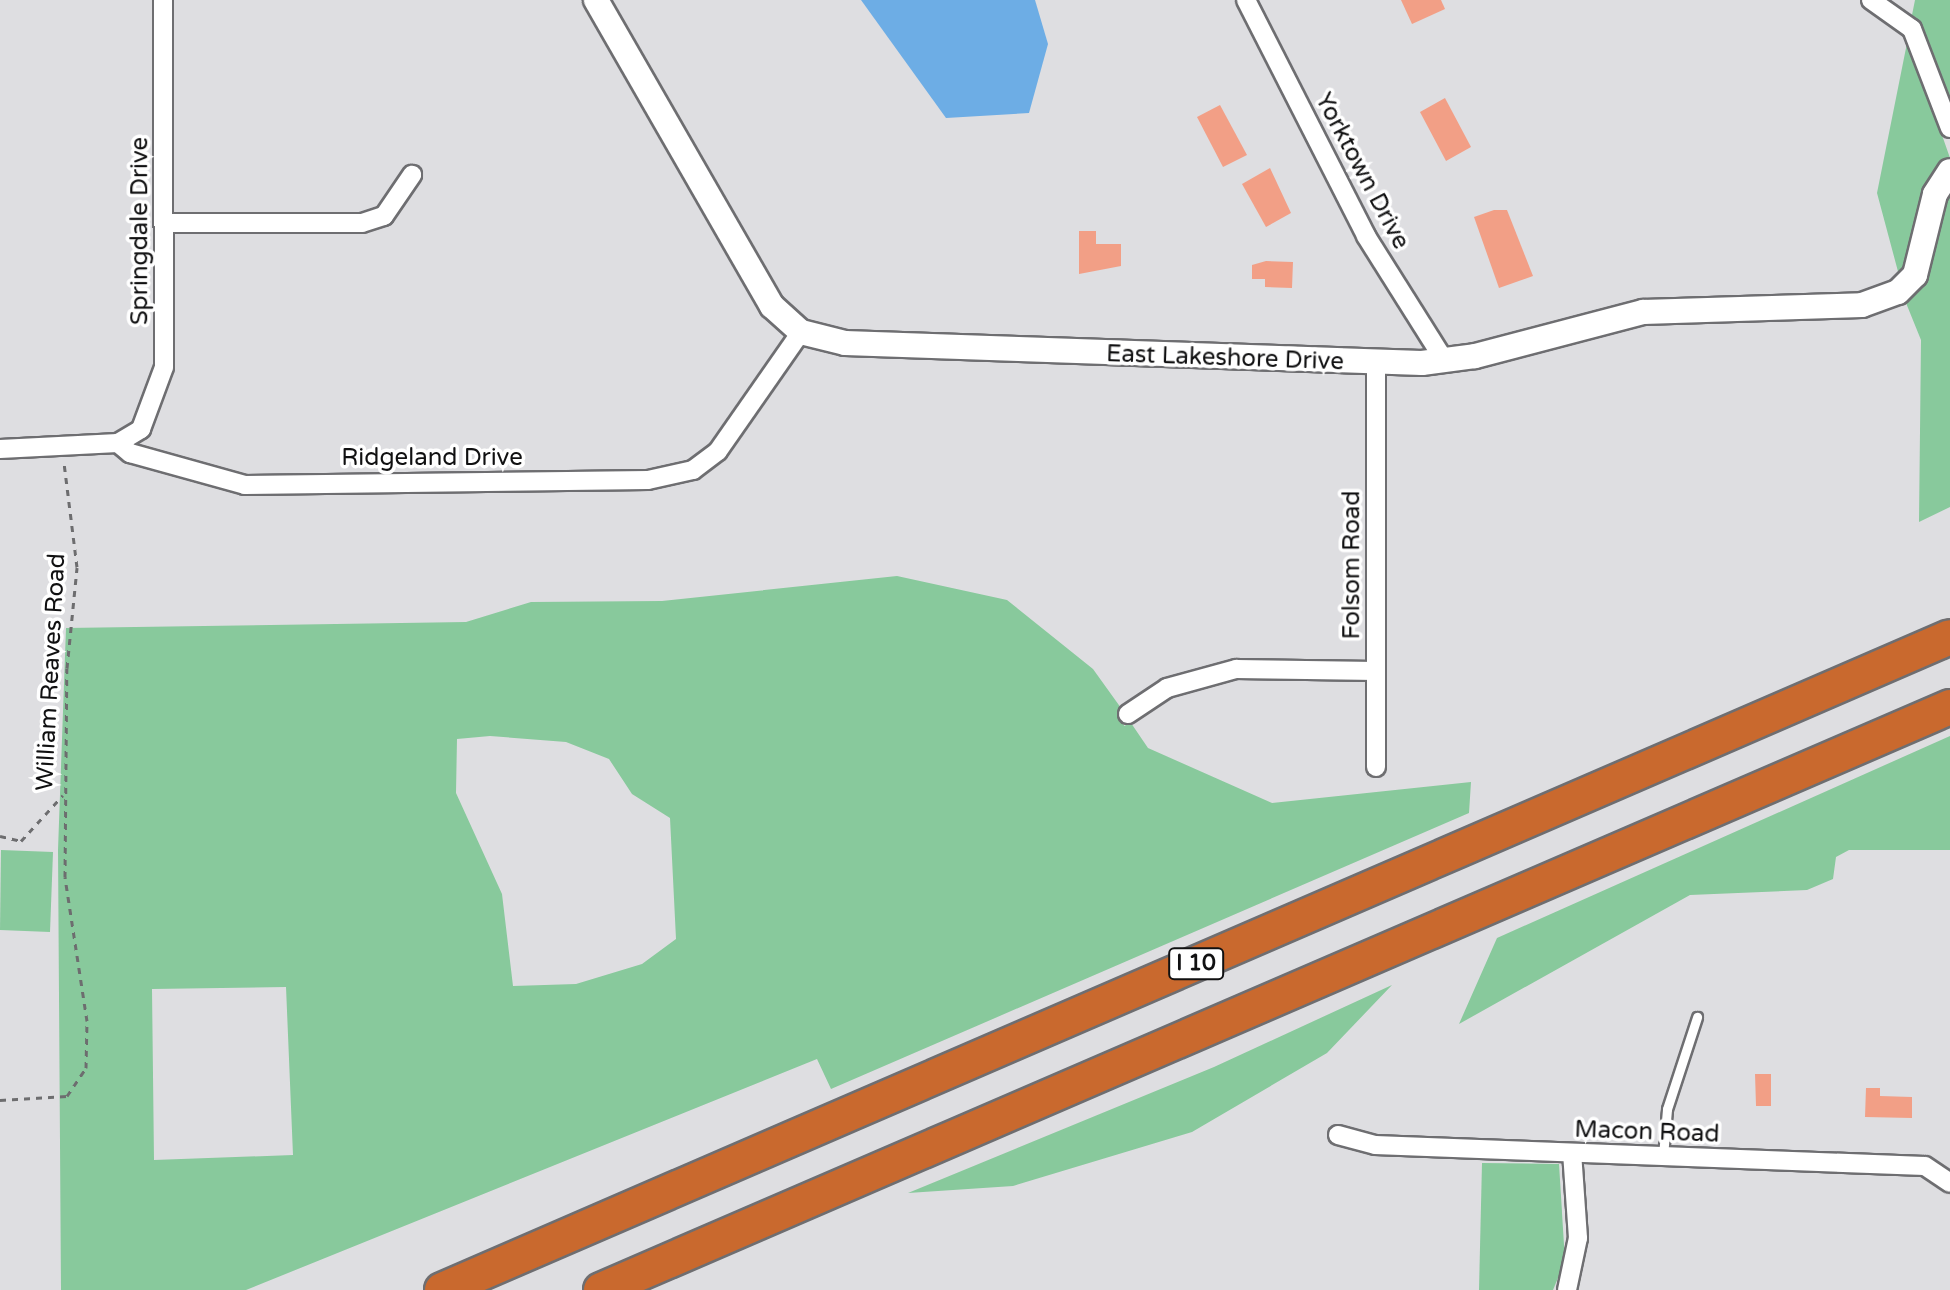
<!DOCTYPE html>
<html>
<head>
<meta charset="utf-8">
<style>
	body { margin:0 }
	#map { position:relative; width:1950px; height:1290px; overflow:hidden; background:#dedee1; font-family:"Varela Round",sans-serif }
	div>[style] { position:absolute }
	.green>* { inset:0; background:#88c99c }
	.water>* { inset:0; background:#6dade5 }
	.building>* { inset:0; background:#f29f86 }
	.path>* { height:3px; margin-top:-1.5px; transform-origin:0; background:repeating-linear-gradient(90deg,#6d6d6f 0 6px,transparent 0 12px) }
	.roads { filter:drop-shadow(2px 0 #6e6e71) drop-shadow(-2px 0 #6e6e71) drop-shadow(0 2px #6e6e71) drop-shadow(0 -2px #6e6e71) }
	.service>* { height:9px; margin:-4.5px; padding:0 4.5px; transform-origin:4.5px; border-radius:4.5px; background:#fff }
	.minor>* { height:18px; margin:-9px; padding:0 9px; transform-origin:9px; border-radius:9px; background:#fff }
	.tertiary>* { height:24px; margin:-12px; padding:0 12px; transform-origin:12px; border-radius:12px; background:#fff }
	.motorway>* { height:34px; margin:-17px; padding:0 17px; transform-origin:17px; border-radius:17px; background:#c9692e }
	span { translate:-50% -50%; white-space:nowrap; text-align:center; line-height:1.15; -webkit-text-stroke:7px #fff; paint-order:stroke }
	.shield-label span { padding:2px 6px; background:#fff; border:2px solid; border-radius:6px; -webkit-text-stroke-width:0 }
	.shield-label { font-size:22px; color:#101011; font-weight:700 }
	.street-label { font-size:24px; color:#101011 }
</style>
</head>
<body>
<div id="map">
	<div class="green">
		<div style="clip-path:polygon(1915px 0,1950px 0,1950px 108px,1930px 46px,1912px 15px)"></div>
		<div style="clip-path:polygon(1908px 38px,1950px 158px,1938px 172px,1917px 247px,1900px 279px,1877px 193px)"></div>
		<div style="clip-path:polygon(1950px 184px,1950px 507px,1919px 522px,1921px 340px,1904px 298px)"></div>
		<div style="clip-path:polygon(evenodd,897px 576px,1007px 600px,1093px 669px,1121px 708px,1124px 726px,1131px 723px,1148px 748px,1272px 803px,1471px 782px,1469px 813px,831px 1089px,817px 1059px,246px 1290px,61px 1290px,58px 850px,66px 628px,466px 622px,531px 602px,662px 601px,897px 576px,490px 736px,566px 742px,609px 759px,632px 794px,670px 818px,676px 939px,642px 964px,576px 984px,513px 986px,502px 894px,456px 793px,457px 739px,490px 736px,897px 576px,286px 987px,293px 1155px,154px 1160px,152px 989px,286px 987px)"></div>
		<div style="clip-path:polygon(1950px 736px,1950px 850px,1849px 850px,1836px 857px,1833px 879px,1807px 890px,1690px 895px,1459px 1024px,1497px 938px)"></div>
		<div style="clip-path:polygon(1px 850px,53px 852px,50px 932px,0 930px)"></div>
		<div style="clip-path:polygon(1392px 985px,1327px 1053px,1192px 1132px,1013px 1186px,908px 1193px,1214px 1067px)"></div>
		<div style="clip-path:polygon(1482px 1163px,1559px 1164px,1565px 1261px,1553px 1290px,1479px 1290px)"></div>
	</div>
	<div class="water">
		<div style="clip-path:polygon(861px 0,1035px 0,1048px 44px,1029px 113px,946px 118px)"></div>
	</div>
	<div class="building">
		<div style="clip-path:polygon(1401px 0,1441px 0,1445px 9px,1412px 24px)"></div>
		<div style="clip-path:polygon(1445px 98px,1471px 147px,1446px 161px,1420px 112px)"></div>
		<div style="clip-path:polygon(1220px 105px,1247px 155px,1223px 167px,1197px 117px)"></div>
		<div style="clip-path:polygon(1270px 168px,1291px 213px,1266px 227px,1242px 184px)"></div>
		<div style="clip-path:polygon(1494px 210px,1507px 210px,1533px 276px,1499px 288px,1474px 217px)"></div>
		<div style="clip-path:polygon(1079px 231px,1096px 231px,1096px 244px,1121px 244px,1121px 266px,1079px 274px)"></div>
		<div style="clip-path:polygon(1266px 261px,1293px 262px,1292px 288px,1265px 287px,1265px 279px,1252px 279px,1252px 265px)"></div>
		<div style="clip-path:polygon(1755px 1074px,1771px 1074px,1771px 1106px,1756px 1106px)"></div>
		<div style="clip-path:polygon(1866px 1088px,1880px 1088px,1880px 1096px,1912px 1097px,1912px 1118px,1865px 1117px)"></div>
	</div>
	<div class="path">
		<div style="left:0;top:836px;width:22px;rotate:13deg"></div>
		<div style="left:21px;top:841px;width:62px;rotate:-47.6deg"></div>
		<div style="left:0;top:1100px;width:67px;rotate:-3.4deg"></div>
		<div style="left:67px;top:1096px;width:34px;rotate:-56deg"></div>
		<div style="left:86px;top:1068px;width:47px;rotate:-88.8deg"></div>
		<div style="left:87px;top:1021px;width:146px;rotate:-98.7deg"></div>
		<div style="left:65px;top:877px;width:209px;rotate:-89.5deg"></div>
		<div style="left:67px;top:668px;width:101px;rotate:-84.3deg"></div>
		<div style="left:77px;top:567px;width:105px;rotate:-97.1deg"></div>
	</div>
	<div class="roads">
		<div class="service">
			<div style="left:1663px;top:1156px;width:47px;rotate:-85.1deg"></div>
			<div style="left:1667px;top:1109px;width:97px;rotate:-71.9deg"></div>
		</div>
		<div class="minor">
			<div style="left:1246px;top:0;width:265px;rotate:63deg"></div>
			<div style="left:1366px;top:236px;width:146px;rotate:57.8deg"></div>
			<div style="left:1871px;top:0;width:50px;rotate:35.3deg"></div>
			<div style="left:1912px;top:29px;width:106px;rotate:69deg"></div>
			<div style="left:164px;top:223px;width:198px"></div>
			<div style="left:362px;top:223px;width:23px;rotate:-18deg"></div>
			<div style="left:384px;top:216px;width:50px;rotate:-55.7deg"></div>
			<div style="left:1376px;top:363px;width:404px;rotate:90deg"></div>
			<div style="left:118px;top:443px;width:27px;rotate:-31deg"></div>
			<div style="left:141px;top:429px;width:66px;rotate:-69.6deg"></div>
			<div style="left:164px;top:367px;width:367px;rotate:-90.2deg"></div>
			<div style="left:0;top:449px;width:118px;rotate:-2.9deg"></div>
			<div style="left:118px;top:443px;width:16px;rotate:40deg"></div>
			<div style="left:130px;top:453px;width:119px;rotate:15.5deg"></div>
			<div style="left:245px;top:485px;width:403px;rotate:-0.7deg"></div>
			<div style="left:648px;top:480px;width:46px;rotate:-12.5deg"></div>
			<div style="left:693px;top:470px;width:31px;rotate:-37deg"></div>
			<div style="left:718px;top:451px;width:145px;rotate:-55.1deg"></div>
			<div style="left:1128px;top:714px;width:47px;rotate:-33.7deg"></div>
			<div style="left:1167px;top:688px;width:72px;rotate:-15.4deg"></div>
			<div style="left:1236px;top:669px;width:140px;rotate:0.8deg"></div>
			<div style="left:1338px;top:1135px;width:38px;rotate:15deg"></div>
			<div style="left:1375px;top:1145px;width:550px;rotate:2.19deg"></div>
			<div style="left:1925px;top:1166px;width:30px;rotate:34deg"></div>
			<div style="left:1567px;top:1290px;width:53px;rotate:-78.1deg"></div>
			<div style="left:1578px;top:1238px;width:85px;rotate:-94deg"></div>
		</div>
		<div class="tertiary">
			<div style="left:596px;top:0;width:353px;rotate:60.1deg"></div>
			<div style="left:772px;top:306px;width:39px;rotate:42deg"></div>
			<div style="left:801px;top:332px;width:45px;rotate:14deg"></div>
			<div style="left:845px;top:343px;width:577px;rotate:1.99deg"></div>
			<div style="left:1422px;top:363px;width:53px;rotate:-7.5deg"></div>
			<div style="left:1475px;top:356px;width:174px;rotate:-14.7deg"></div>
			<div style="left:1643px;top:312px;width:219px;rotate:-1.8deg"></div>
			<div style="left:1862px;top:305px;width:38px;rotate:-20deg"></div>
			<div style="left:1898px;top:292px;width:24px;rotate:-45deg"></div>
			<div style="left:1915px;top:275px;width:83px;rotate:-76.1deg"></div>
			<div style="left:1935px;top:194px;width:27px;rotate:-57deg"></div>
		</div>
		<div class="motorway">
			<div style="left:442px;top:1290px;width:1643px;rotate:-23.41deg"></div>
			<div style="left:601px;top:1290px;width:1470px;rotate:-23.37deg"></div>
		</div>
	</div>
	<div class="shield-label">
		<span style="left:1196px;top:964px">I 10</span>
	</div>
	<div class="street-label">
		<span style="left:1362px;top:171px;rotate:62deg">Yorktown Drive</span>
		<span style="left:140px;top:231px;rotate:-90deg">Springdale Drive</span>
		<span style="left:1225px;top:358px;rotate:2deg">East Lakeshore Drive</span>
		<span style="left:432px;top:458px">Ridgeland Drive</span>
		<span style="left:1352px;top:565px;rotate:-90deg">Folsom Road</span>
		<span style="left:51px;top:672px;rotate:-87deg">William Reaves Road</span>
		<span style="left:1647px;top:1132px;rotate:2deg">Macon Road</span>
	</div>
</div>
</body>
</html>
